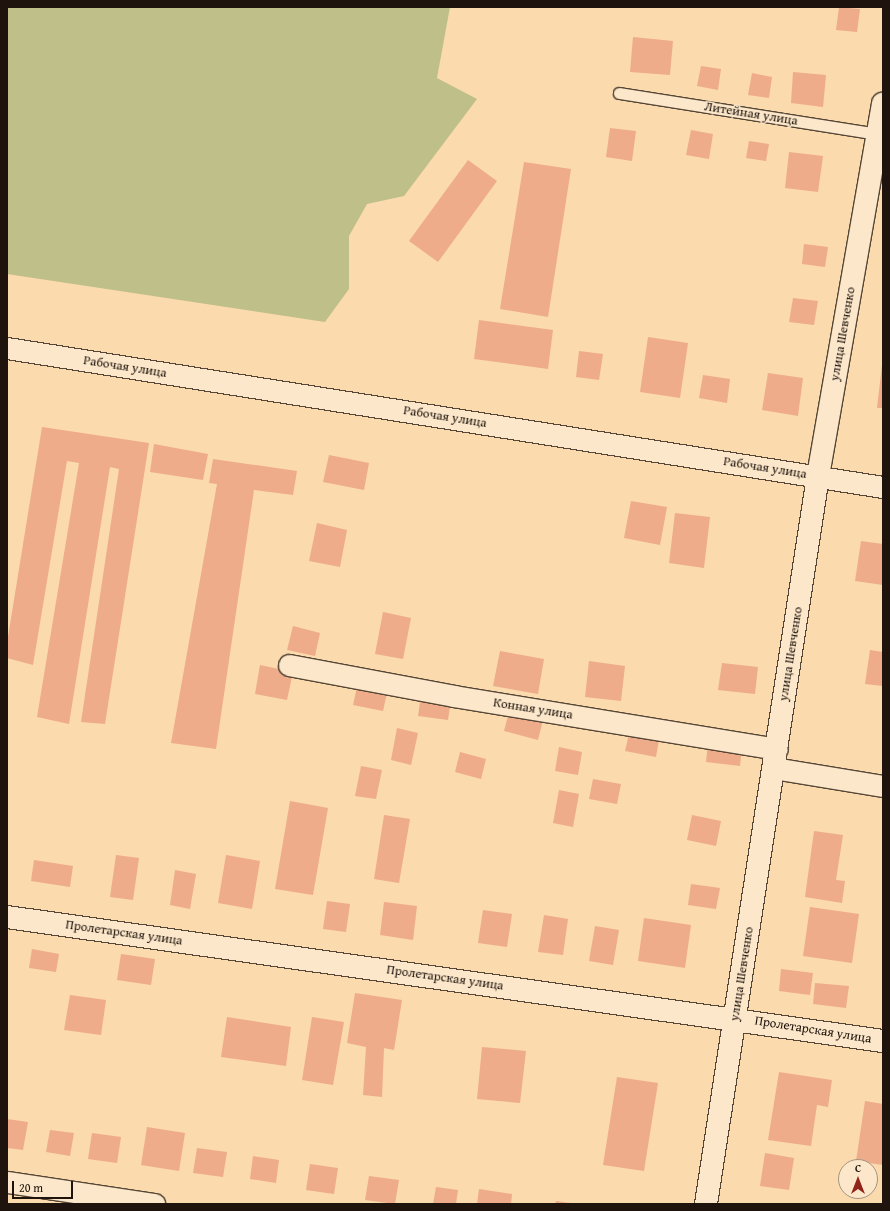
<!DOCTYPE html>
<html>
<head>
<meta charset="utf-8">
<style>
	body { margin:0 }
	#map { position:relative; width:890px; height:1211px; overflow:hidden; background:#fbdaad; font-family:"Gentium Book Plus",serif }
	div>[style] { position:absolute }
	.green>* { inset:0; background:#bfbf89 }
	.building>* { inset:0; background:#eeac8a }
	.roads { filter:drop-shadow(1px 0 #554635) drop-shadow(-1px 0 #554635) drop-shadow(0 1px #554635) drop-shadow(0 -1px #554635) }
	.lane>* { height:11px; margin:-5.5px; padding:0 5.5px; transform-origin:5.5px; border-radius:5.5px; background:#fce7ca }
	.street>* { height:21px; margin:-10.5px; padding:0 10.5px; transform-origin:10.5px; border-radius:10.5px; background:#fce7ca }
	.secondary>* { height:22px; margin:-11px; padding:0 11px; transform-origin:11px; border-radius:11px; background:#fce7ca }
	span { translate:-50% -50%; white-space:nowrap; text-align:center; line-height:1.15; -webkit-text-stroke:3px #fce7ca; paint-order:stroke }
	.street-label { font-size:13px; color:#1e140d }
	.frame { position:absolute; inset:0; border:8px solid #1e140d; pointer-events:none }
	.north { position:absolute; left:838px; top:1159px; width:40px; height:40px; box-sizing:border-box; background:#fce7ca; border:1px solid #a3937e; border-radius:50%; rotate:0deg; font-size:11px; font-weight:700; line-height:16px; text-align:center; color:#1e140d }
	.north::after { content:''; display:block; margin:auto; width:14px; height:18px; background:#8f2418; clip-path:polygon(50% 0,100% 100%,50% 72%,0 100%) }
	.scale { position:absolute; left:12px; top:1181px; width:61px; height:18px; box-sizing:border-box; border:2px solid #1e140d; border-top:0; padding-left:5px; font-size:12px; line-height:14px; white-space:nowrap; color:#1e140d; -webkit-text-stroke:3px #fce7ca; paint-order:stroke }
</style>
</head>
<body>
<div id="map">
	<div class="green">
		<div style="clip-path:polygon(7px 7px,450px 7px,437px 78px,477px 99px,404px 196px,367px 204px,349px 236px,349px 289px,325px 322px,7px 274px)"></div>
	</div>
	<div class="building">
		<div style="clip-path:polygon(839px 7px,860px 9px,857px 32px,836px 30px)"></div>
		<div style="clip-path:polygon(633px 37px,673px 41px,670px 75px,630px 72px)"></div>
		<div style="clip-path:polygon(701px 66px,721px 69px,718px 90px,697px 86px)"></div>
		<div style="clip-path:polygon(793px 72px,826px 75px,823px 107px,791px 103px)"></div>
		<div style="clip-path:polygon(752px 73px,772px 77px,769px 98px,748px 95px)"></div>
		<div style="clip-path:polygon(610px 128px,636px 131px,632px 161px,606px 157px)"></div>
		<div style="clip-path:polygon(691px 130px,713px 134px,709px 159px,686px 155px)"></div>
		<div style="clip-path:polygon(749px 141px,769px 144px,766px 161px,746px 158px)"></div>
		<div style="clip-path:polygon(789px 152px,823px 156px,818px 192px,785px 188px)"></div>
		<div style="clip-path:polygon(468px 160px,497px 181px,438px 262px,409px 241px)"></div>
		<div style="clip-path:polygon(524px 162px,571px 169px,548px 317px,500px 309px)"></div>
		<div style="clip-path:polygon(804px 244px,828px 247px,825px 267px,802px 264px)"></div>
		<div style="clip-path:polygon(793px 298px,818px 301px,814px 325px,789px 322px)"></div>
		<div style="clip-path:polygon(479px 320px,553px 330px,548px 369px,474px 359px)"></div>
		<div style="clip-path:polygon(648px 337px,688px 343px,680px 398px,640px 392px)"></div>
		<div style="clip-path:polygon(579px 351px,603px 354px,599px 380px,576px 377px)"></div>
		<div style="clip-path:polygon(882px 365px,883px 365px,883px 408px,877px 408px)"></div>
		<div style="clip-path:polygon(768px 373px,803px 378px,798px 416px,762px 410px)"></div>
		<div style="clip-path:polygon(703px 375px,730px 379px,727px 403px,699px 398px)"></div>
		<div style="clip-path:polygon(42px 427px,149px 443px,105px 724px,81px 722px,119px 469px,110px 467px,69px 724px,37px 717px,79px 463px,67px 461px,33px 665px,7px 658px,7px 643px)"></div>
		<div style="clip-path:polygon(154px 444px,208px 454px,203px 480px,150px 472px)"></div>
		<div style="clip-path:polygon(329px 455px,369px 463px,364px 490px,323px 482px)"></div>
		<div style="clip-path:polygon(213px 459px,297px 471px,293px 495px,254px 490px,216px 749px,171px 743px,217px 484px,209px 483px)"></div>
		<div style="clip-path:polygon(631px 501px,667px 507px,660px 545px,624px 538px)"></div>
		<div style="clip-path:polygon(675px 513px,710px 517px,704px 568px,669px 563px)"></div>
		<div style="clip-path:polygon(317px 523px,347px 530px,340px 567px,309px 561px)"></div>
		<div style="clip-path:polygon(861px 541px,883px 544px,883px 585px,855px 581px)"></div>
		<div style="clip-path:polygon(383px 612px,411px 618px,403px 659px,375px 654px)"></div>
		<div style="clip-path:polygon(293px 626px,320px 633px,315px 656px,287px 650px)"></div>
		<div style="clip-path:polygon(870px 650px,883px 652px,883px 686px,865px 684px)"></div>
		<div style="clip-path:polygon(500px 651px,544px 659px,538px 694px,493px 686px)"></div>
		<div style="clip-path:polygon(589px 661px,625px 666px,621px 701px,585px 697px)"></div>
		<div style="clip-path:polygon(722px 663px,758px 667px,755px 694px,718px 690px)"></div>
		<div style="clip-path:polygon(260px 665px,293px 672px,287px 700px,255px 694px)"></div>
		<div style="clip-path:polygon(357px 687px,387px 693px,383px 711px,353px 705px)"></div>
		<div style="clip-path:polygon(421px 695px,451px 699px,448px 720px,418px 716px)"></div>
		<div style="clip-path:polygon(509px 712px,543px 720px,538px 740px,504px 731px)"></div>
		<div style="clip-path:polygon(397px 728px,418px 733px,411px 765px,391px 760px)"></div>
		<div style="clip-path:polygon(629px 734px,659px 740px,656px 757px,625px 751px)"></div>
		<div style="clip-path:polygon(708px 743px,742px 747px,740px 766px,706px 762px)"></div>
		<div style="clip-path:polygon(559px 747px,582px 752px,578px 775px,555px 771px)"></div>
		<div style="clip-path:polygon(460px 752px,486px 759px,481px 779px,455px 772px)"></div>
		<div style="clip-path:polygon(361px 766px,382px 770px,376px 799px,355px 796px)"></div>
		<div style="clip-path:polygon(593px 779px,621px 784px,617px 804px,589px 799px)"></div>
		<div style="clip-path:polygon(559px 790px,579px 794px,573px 827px,553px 823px)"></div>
		<div style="clip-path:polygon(290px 801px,328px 808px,313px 895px,275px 889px)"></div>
		<div style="clip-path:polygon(384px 815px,410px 819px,399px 883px,374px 879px)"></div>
		<div style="clip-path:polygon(692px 815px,721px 821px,716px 846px,687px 840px)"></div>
		<div style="clip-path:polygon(814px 831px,843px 835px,836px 880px,845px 881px,842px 903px,805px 897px)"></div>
		<div style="clip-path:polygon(116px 855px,139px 858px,133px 900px,110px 897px)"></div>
		<div style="clip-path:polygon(226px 855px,260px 861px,252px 909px,218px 903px)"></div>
		<div style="clip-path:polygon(34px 860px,73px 866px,70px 887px,31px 881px)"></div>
		<div style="clip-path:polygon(175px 870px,196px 874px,190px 909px,170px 905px)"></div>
		<div style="clip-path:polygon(691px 884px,720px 888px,716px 909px,688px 905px)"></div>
		<div style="clip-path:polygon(327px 901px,350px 904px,346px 932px,323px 929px)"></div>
		<div style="clip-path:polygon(384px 902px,417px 906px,413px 940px,380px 935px)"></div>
		<div style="clip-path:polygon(810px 907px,859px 914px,852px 963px,803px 956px)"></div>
		<div style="clip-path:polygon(483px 910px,512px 914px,507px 947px,478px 943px)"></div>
		<div style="clip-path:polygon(544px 915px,568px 919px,563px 955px,538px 952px)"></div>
		<div style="clip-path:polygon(644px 918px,691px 925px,685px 968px,638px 961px)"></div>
		<div style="clip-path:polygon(595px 926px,619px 930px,613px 965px,589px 961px)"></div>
		<div style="clip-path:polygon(32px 949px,59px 954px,56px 972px,29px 968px)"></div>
		<div style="clip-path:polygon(121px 954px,155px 959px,151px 985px,117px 980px)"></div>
		<div style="clip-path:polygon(781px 969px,813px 973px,810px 995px,779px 991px)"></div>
		<div style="clip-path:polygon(815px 983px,849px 986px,846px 1008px,813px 1004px)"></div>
		<div style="clip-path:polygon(355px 993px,402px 1000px,394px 1050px,384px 1048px,382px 1097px,363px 1095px,366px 1047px,347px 1043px)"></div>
		<div style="clip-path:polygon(70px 995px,106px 1000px,101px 1035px,64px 1030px)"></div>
		<div style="clip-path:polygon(227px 1017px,291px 1027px,286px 1066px,221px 1057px)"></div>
		<div style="clip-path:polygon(312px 1017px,344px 1022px,333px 1085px,302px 1080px)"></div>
		<div style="clip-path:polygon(482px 1047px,526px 1051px,520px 1103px,477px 1099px)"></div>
		<div style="clip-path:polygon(779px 1072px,832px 1080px,828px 1107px,817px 1105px,811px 1146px,768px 1140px)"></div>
		<div style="clip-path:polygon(617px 1077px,658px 1083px,644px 1171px,603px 1165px)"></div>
		<div style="clip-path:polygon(865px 1101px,883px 1104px,883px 1165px,856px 1161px)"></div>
		<div style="clip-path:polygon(7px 1119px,28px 1122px,23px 1150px,7px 1148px)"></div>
		<div style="clip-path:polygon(147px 1127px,185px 1133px,179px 1171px,141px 1165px)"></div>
		<div style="clip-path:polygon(50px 1130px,74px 1133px,70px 1156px,46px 1152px)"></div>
		<div style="clip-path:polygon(92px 1133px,121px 1137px,117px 1163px,88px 1159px)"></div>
		<div style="clip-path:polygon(197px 1148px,227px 1152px,223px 1177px,193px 1173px)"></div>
		<div style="clip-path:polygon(765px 1153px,794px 1158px,789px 1190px,760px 1186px)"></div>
		<div style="clip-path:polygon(253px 1156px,279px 1160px,276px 1183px,250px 1179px)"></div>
		<div style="clip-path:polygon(310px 1164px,338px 1168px,334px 1194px,306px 1190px)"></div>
		<div style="clip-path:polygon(369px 1176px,399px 1180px,395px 1204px,365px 1200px)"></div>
		<div style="clip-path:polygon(436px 1187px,458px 1190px,456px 1204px,433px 1204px)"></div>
		<div style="clip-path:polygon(479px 1189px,512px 1194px,511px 1204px,477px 1204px)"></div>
		<div style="clip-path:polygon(556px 1201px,570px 1203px,570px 1204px,555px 1204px)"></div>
	</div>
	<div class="roads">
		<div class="lane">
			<div style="left:619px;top:93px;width:263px;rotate:9deg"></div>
		</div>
		<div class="street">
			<div style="left:7px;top:348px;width:887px;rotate:9.02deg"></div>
			<div style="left:289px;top:665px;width:168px;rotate:10.6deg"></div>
			<div style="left:454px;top:696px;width:327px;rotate:9.3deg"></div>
			<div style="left:774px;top:768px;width:110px;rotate:9.4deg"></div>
			<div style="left:7px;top:1182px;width:149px;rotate:8.5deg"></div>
		</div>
		<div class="secondary">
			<div style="left:7px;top:917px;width:885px;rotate:8.06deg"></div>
			<div style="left:706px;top:1204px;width:737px;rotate:-81.25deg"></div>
			<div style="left:818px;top:476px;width:378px;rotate:-80.1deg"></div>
		</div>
	</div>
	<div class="street-label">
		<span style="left:751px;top:114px;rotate:9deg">Литейная улица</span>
		<span style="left:843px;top:334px;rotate:-80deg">улица Шевченко</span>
		<span style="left:125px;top:367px;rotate:9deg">Рабочая улица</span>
		<span style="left:445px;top:417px;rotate:9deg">Рабочая улица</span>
		<span style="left:765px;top:468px;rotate:9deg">Рабочая улица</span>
		<span style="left:791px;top:654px;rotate:-81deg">улица Шевченко</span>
		<span style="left:533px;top:709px;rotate:9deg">Конная улица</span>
		<span style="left:124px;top:933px;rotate:8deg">Пролетарская улица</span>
		<span style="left:742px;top:974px;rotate:-81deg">улица Шевченко</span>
		<span style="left:445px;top:978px;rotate:8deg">Пролетарская улица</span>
		<span style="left:813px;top:1030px;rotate:9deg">Пролетарская улица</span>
	</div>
	<div class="frame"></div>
	<div class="north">С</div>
	<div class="scale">20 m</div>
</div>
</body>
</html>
